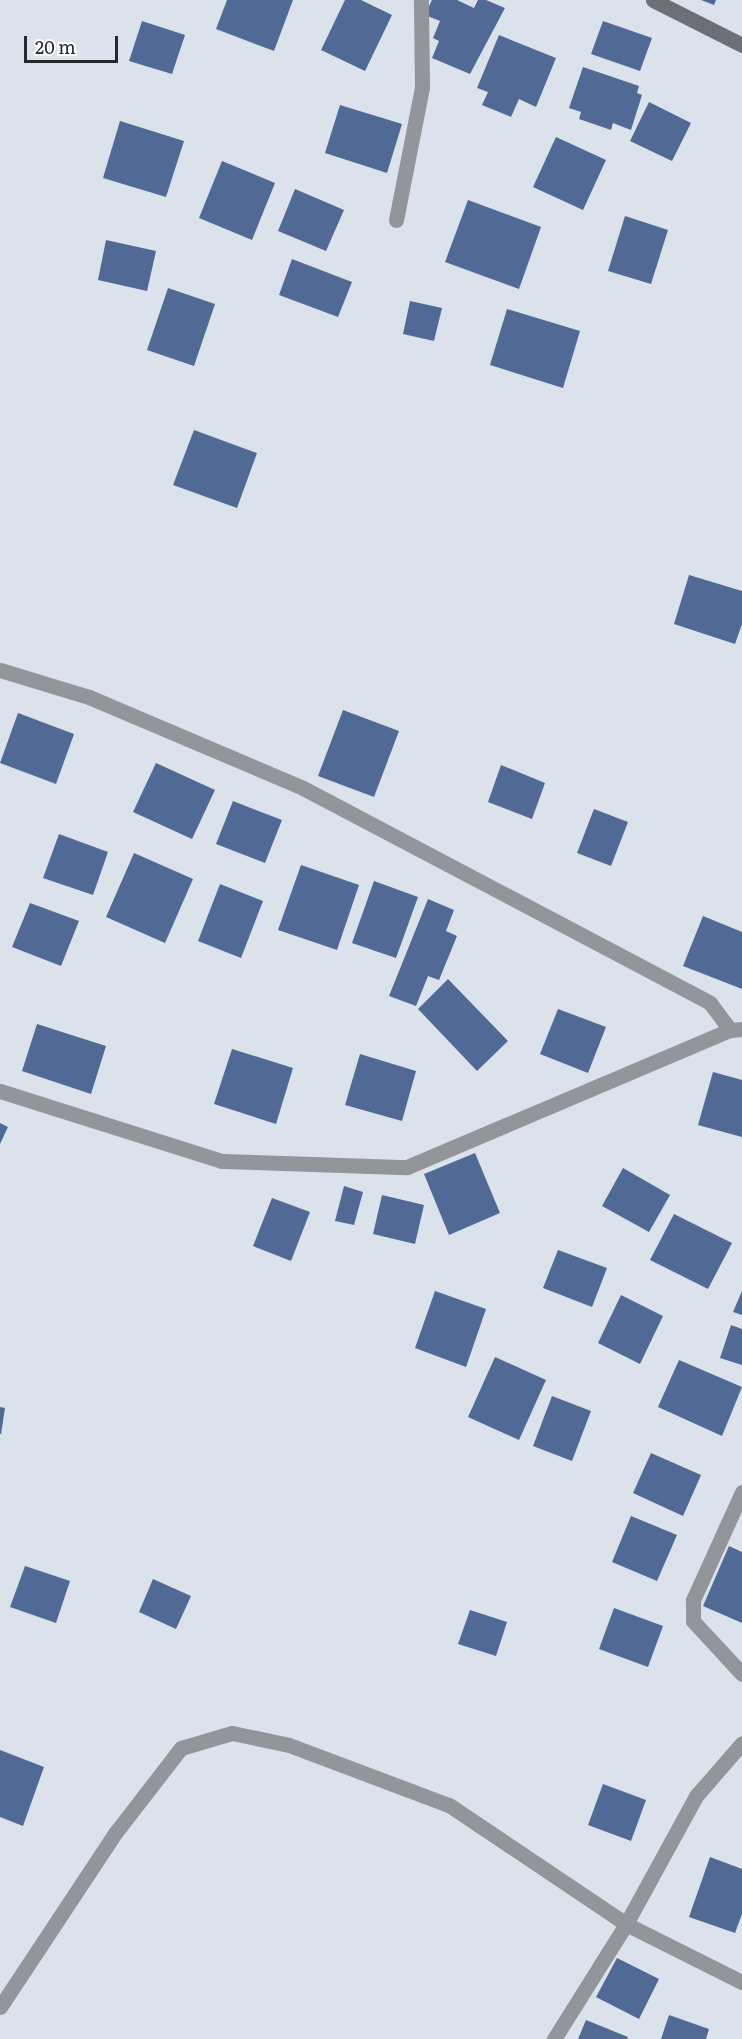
<!DOCTYPE html>
<html>
<head>
<meta charset="utf-8">
<style>
	body { margin:0 }
	#map { position:relative; width:742px; height:2039px; overflow:hidden; background:#dbe2ec; font-family:Literata,serif }
	div>[style] { position:absolute }
	.building>* { inset:0; background:#506a95 }
	.street>* { height:15px; margin:-7.5px; padding:0 7.5px; transform-origin:7.5px; border-radius:7.5px; background:#929599 }
	.secondary>* { height:15px; margin:-7.5px; padding:0 7.5px; transform-origin:7.5px; border-radius:7.5px; background:#6c7076 }
	span { translate:-50% -50%; white-space:nowrap; text-align:center; line-height:1.15; -webkit-text-stroke:6px #fff; paint-order:stroke }
	.scale { position:absolute; left:24px; top:36px; width:94px; height:27px; box-sizing:border-box; border:3px solid #26282c; border-top:0; padding-left:8px; font-size:18px; line-height:21px; white-space:nowrap; color:#26282c; -webkit-text-stroke:4px #fff; paint-order:stroke }
</style>
</head>
<body>
<div id="map">
	<div class="building">
		<div style="clip-path:polygon(227px 0,293px 0,274px 51px,216px 29px)"></div>
		<div style="clip-path:polygon(345px 0,361px 0,392px 15px,365px 71px,321px 50px)"></div>
		<div style="clip-path:polygon(432px 0,457px 0,474px 8px,478px 0,486px 0,505px 8px,470px 74px,432px 58px,439px 41px,433px 38px,440px 21px,425px 15px)"></div>
		<div style="clip-path:polygon(701px 0,716px 0,714px 5px)"></div>
		<div style="clip-path:polygon(142px 21px,185px 35px,172px 74px,129px 61px)"></div>
		<div style="clip-path:polygon(603px 21px,652px 38px,640px 71px,591px 54px)"></div>
		<div style="clip-path:polygon(499px 35px,556px 58px,536px 107px,519px 99px,511px 117px,482px 105px,488px 92px,477px 88px)"></div>
		<div style="clip-path:polygon(583px 67px,639px 86px,637px 93px,642px 95px,631px 130px,613px 123px,611px 130px,579px 119px,581px 112px,569px 108px)"></div>
		<div style="clip-path:polygon(649px 102px,691px 123px,672px 161px,630px 141px)"></div>
		<div style="clip-path:polygon(340px 105px,402px 124px,387px 173px,325px 153px)"></div>
		<div style="clip-path:polygon(120px 121px,184px 141px,166px 197px,103px 178px)"></div>
		<div style="clip-path:polygon(556px 137px,606px 160px,583px 210px,533px 187px)"></div>
		<div style="clip-path:polygon(222px 161px,275px 183px,252px 240px,199px 218px)"></div>
		<div style="clip-path:polygon(295px 189px,344px 210px,326px 251px,278px 231px)"></div>
		<div style="clip-path:polygon(468px 200px,541px 227px,519px 289px,445px 262px)"></div>
		<div style="clip-path:polygon(625px 216px,668px 230px,651px 284px,608px 271px)"></div>
		<div style="clip-path:polygon(106px 240px,156px 251px,147px 291px,98px 280px)"></div>
		<div style="clip-path:polygon(292px 259px,352px 282px,338px 317px,279px 295px)"></div>
		<div style="clip-path:polygon(168px 288px,215px 304px,194px 366px,147px 350px)"></div>
		<div style="clip-path:polygon(410px 301px,442px 308px,434px 341px,403px 334px)"></div>
		<div style="clip-path:polygon(507px 309px,580px 331px,563px 388px,490px 365px)"></div>
		<div style="clip-path:polygon(194px 430px,257px 453px,237px 508px,173px 485px)"></div>
		<div style="clip-path:polygon(689px 575px,742px 591px,742px 624px,735px 644px,674px 624px)"></div>
		<div style="clip-path:polygon(343px 710px,399px 731px,374px 797px,318px 776px)"></div>
		<div style="clip-path:polygon(18px 713px,74px 734px,56px 784px,0 763px)"></div>
		<div style="clip-path:polygon(156px 763px,215px 790px,192px 839px,133px 812px)"></div>
		<div style="clip-path:polygon(501px 765px,545px 783px,532px 819px,488px 802px)"></div>
		<div style="clip-path:polygon(233px 801px,282px 820px,265px 863px,216px 844px)"></div>
		<div style="clip-path:polygon(594px 809px,628px 822px,611px 866px,577px 853px)"></div>
		<div style="clip-path:polygon(59px 834px,108px 852px,93px 895px,43px 878px)"></div>
		<div style="clip-path:polygon(134px 853px,193px 879px,165px 943px,106px 917px)"></div>
		<div style="clip-path:polygon(301px 865px,359px 885px,337px 950px,278px 930px)"></div>
		<div style="clip-path:polygon(374px 881px,418px 897px,396px 958px,352px 943px)"></div>
		<div style="clip-path:polygon(220px 884px,263px 901px,241px 958px,198px 941px)"></div>
		<div style="clip-path:polygon(428px 899px,454px 910px,446px 931px,457px 936px,439px 980px,428px 976px,416px 1006px,389px 996px)"></div>
		<div style="clip-path:polygon(30px 903px,79px 921px,61px 966px,12px 947px)"></div>
		<div style="clip-path:polygon(703px 916px,742px 932px,742px 989px,683px 966px)"></div>
		<div style="clip-path:polygon(448px 979px,508px 1041px,477px 1071px,418px 1009px)"></div>
		<div style="clip-path:polygon(558px 1009px,606px 1027px,588px 1073px,540px 1054px)"></div>
		<div style="clip-path:polygon(37px 1024px,106px 1046px,91px 1094px,22px 1071px)"></div>
		<div style="clip-path:polygon(232px 1049px,293px 1068px,276px 1124px,214px 1104px)"></div>
		<div style="clip-path:polygon(360px 1054px,416px 1071px,402px 1121px,345px 1105px)"></div>
		<div style="clip-path:polygon(713px 1072px,742px 1080px,742px 1137px,698px 1125px)"></div>
		<div style="clip-path:polygon(0 1123px,8px 1127px,0 1144px)"></div>
		<div style="clip-path:polygon(475px 1153px,500px 1213px,449px 1235px,424px 1174px)"></div>
		<div style="clip-path:polygon(623px 1168px,670px 1195px,649px 1232px,602px 1206px)"></div>
		<div style="clip-path:polygon(344px 1186px,363px 1192px,354px 1225px,335px 1221px)"></div>
		<div style="clip-path:polygon(382px 1195px,424px 1205px,415px 1244px,373px 1234px)"></div>
		<div style="clip-path:polygon(272px 1198px,310px 1212px,291px 1261px,253px 1246px)"></div>
		<div style="clip-path:polygon(674px 1214px,732px 1243px,708px 1289px,650px 1260px)"></div>
		<div style="clip-path:polygon(558px 1250px,607px 1268px,592px 1307px,543px 1288px)"></div>
		<div style="clip-path:polygon(435px 1291px,486px 1309px,466px 1367px,415px 1348px)"></div>
		<div style="clip-path:polygon(742px 1291px,742px 1315px,733px 1312px)"></div>
		<div style="clip-path:polygon(621px 1295px,663px 1316px,640px 1364px,598px 1343px)"></div>
		<div style="clip-path:polygon(731px 1325px,742px 1329px,742px 1365px,720px 1358px)"></div>
		<div style="clip-path:polygon(495px 1357px,546px 1380px,519px 1440px,468px 1417px)"></div>
		<div style="clip-path:polygon(679px 1360px,742px 1387px,722px 1436px,658px 1407px)"></div>
		<div style="clip-path:polygon(552px 1396px,591px 1411px,572px 1461px,533px 1446px)"></div>
		<div style="clip-path:polygon(0 1407px,5px 1408px,1px 1434px,0 1434px)"></div>
		<div style="clip-path:polygon(651px 1453px,701px 1475px,683px 1516px,633px 1493px)"></div>
		<div style="clip-path:polygon(631px 1516px,677px 1535px,657px 1581px,612px 1562px)"></div>
		<div style="clip-path:polygon(729px 1546px,742px 1552px,742px 1623px,703px 1606px)"></div>
		<div style="clip-path:polygon(25px 1566px,70px 1581px,56px 1623px,10px 1607px)"></div>
		<div style="clip-path:polygon(153px 1579px,191px 1596px,176px 1629px,139px 1612px)"></div>
		<div style="clip-path:polygon(614px 1608px,663px 1626px,648px 1667px,599px 1649px)"></div>
		<div style="clip-path:polygon(470px 1610px,507px 1622px,496px 1656px,458px 1644px)"></div>
		<div style="clip-path:polygon(0 1750px,44px 1767px,23px 1826px,0 1817px)"></div>
		<div style="clip-path:polygon(603px 1784px,646px 1800px,631px 1841px,588px 1825px)"></div>
		<div style="clip-path:polygon(710px 1857px,742px 1869px,742px 1914px,735px 1933px,689px 1917px)"></div>
		<div style="clip-path:polygon(617px 1958px,659px 1979px,639px 2019px,596px 1997px)"></div>
		<div style="clip-path:polygon(669px 2015px,709px 2029px,706px 2039px,661px 2039px)"></div>
		<div style="clip-path:polygon(586px 2020px,628px 2037px,627px 2039px,578px 2039px)"></div>
	</div>
	<div class="street">
		<div style="left:396px;top:220px;width:136px;rotate:-78.9deg"></div>
		<div style="left:422px;top:87px;width:87px;rotate:-90.7deg"></div>
		<div style="left:0;top:670px;width:93px;rotate:16.9deg"></div>
		<div style="left:89px;top:697px;width:233px;rotate:23deg"></div>
		<div style="left:303px;top:788px;width:460px;rotate:27.8deg"></div>
		<div style="left:710px;top:1003px;width:34px;rotate:53deg"></div>
		<div style="left:0;top:1091px;width:233px;rotate:17.5deg"></div>
		<div style="left:222px;top:1161px;width:185px;rotate:1.9deg"></div>
		<div style="left:407px;top:1167px;width:351px;rotate:-23deg"></div>
		<div style="left:730px;top:1030px;width:12px;rotate:-5deg"></div>
		<div style="left:742px;top:1492px;width:119px;rotate:114.4deg"></div>
		<div style="left:693px;top:1600px;width:21px;rotate:90deg"></div>
		<div style="left:693px;top:1621px;width:72px;rotate:47.2deg"></div>
		<div style="left:0;top:2007px;width:210px;rotate:-56.5deg"></div>
		<div style="left:116px;top:1832px;width:106px;rotate:-52.3deg"></div>
		<div style="left:181px;top:1748px;width:53px;rotate:-16.4deg"></div>
		<div style="left:232px;top:1733px;width:58px;rotate:11.9deg"></div>
		<div style="left:289px;top:1745px;width:171px;rotate:20.6deg"></div>
		<div style="left:449px;top:1805px;width:213px;rotate:33.9deg"></div>
		<div style="left:626px;top:1924px;width:130px;rotate:26.6deg"></div>
		<div style="left:554px;top:2039px;width:136px;rotate:-57.9deg"></div>
		<div style="left:626px;top:1924px;width:146px;rotate:-61.3deg"></div>
		<div style="left:696px;top:1796px;width:70px;rotate:-49deg"></div>
	</div>
	<div class="secondary">
		<div style="left:653px;top:0;width:100px;rotate:26.8deg"></div>
	</div>
	<div class="scale">20 m</div>
</div>
</body>
</html>
